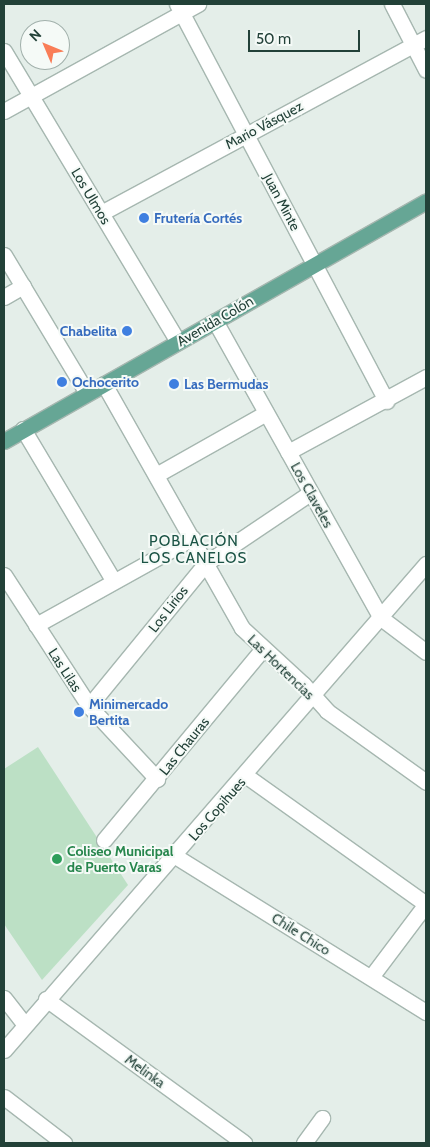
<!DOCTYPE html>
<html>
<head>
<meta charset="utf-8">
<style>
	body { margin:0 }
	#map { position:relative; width:430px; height:1147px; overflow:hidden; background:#e4eee9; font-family:Cabin,sans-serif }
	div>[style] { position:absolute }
	.green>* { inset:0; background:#bce0c5 }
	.roads { filter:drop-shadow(1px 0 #a6b7b0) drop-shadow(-1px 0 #a6b7b0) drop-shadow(0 1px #a6b7b0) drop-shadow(0 -1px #a6b7b0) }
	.minor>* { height:15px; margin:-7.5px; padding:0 7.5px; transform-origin:7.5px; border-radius:7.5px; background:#fff }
	.major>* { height:15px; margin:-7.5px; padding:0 7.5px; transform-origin:7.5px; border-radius:7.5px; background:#66a695 }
	.dots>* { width:14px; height:14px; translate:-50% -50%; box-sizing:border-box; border:2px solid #f5faf7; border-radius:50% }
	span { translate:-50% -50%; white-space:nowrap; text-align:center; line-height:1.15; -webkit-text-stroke:4px #f5faf7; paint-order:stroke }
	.street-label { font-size:14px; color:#224138 }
	.shop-label { font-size:14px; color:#366cbe; font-weight:700 }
	.left { translate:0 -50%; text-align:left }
	.right { translate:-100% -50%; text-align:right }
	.leisure-label { font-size:14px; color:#27864d; font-weight:700 }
	.neighbourhood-label { font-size:15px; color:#1c5446; letter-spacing:1px }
	.frame { position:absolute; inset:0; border:5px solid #224138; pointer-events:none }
	.north { position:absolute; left:20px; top:20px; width:50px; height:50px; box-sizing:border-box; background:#f5faf7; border:1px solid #a1b0ab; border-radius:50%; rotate:315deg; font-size:14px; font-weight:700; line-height:20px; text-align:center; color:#224138 }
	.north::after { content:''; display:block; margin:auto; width:18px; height:22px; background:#f97d57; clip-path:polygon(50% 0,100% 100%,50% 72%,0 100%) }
	.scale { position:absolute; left:248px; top:30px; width:112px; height:22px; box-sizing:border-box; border:2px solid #224138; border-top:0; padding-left:6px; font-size:15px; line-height:18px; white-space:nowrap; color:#224138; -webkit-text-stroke:4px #f5faf7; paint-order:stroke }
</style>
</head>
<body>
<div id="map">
	<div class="green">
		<div style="clip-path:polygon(38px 747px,128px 885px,42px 980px,4px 924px,4px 769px)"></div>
	</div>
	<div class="roads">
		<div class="minor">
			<div style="left:177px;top:4px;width:449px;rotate:62.2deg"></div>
			<div style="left:392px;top:4px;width:74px;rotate:62.7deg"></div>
			<div style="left:4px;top:51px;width:339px;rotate:59.1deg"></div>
			<div style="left:4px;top:111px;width:222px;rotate:-28.9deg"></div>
			<div style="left:101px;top:213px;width:369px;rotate:-28.3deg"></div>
			<div style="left:4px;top:255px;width:161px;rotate:59deg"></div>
			<div style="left:4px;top:297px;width:22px;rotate:-30deg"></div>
			<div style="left:215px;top:321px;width:340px;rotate:60.8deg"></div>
			<div style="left:381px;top:618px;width:56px;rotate:37.1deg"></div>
			<div style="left:104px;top:384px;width:280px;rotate:60.5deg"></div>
			<div style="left:242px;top:628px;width:83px;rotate:42.6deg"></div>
			<div style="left:303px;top:684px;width:36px;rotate:48deg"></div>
			<div style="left:327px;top:711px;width:122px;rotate:35.6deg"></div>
			<div style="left:23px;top:429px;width:176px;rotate:59.2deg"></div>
			<div style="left:288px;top:452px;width:157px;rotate:-28.5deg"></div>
			<div style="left:156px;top:475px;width:126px;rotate:-29.4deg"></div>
			<div style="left:4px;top:575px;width:156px;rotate:57deg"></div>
			<div style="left:89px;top:706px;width:100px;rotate:47deg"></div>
			<div style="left:36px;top:625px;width:179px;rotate:-29.1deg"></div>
			<div style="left:89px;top:706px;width:185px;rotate:-50.7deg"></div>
			<div style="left:206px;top:563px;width:125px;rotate:-33.9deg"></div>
			<div style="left:245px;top:775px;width:222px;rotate:35.5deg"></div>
			<div style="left:104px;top:840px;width:247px;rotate:-50.3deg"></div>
			<div style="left:175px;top:856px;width:296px;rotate:31.9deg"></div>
			<div style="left:371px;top:977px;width:91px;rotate:-53deg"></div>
			<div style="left:4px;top:998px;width:34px;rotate:52deg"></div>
			<div style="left:46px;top:999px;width:245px;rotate:36deg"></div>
			<div style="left:4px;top:1050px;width:644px;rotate:-49.03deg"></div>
			<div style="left:4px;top:1097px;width:76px;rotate:37.5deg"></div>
			<div style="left:304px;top:1143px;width:31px;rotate:-54deg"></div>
		</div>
		<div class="major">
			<div style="left:4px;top:441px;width:485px;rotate:-29.6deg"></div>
		</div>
	</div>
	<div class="dots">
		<div style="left:144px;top:218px;background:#3f7fe0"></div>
		<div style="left:127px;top:331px;background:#3f7fe0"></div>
		<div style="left:62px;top:382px;background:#3f7fe0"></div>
		<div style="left:174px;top:384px;background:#3f7fe0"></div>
		<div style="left:79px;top:712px;background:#3f7fe0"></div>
		<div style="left:57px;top:859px;background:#2e9e5b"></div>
	</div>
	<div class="street-label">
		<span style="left:264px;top:125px;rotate:-28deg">Mario Vásquez</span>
		<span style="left:91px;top:196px;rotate:59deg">Los Ulmos</span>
		<span style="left:282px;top:202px;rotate:62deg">Juan Minte</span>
		<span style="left:215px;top:321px;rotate:-30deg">Avenida Colón</span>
		<span style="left:312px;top:495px;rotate:61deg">Los Claveles</span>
		<span style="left:168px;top:609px;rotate:-52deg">Los Lirios</span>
		<span style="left:281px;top:667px;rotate:44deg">Las Hortencias</span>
		<span style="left:65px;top:670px;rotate:57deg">Las Lilas</span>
		<span style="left:184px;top:746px;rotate:-51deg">Las Chauras</span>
		<span style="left:217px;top:809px;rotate:-49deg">Los Copihues</span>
		<span style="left:301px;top:934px;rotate:32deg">Chile Chico</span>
		<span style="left:145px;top:1071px;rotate:36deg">Melinka</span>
	</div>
	<div class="shop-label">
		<span class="left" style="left:154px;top:218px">Frutería Cortés</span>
		<span class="right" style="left:117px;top:331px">Chabelita</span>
		<span class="left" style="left:72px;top:382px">Ochocerito</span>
		<span class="left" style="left:184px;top:384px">Las Bermudas</span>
		<span class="left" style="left:89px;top:712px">Minimercado<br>Bertita</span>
	</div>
	<div class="leisure-label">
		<span class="left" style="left:67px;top:859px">Coliseo Municipal<br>de Puerto Varas</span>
	</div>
	<div class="neighbourhood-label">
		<span style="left:194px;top:550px">POBLACIÓN<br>LOS CANELOS</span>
	</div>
	<div class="frame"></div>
	<div class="north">N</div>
	<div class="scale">50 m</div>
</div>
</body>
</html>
